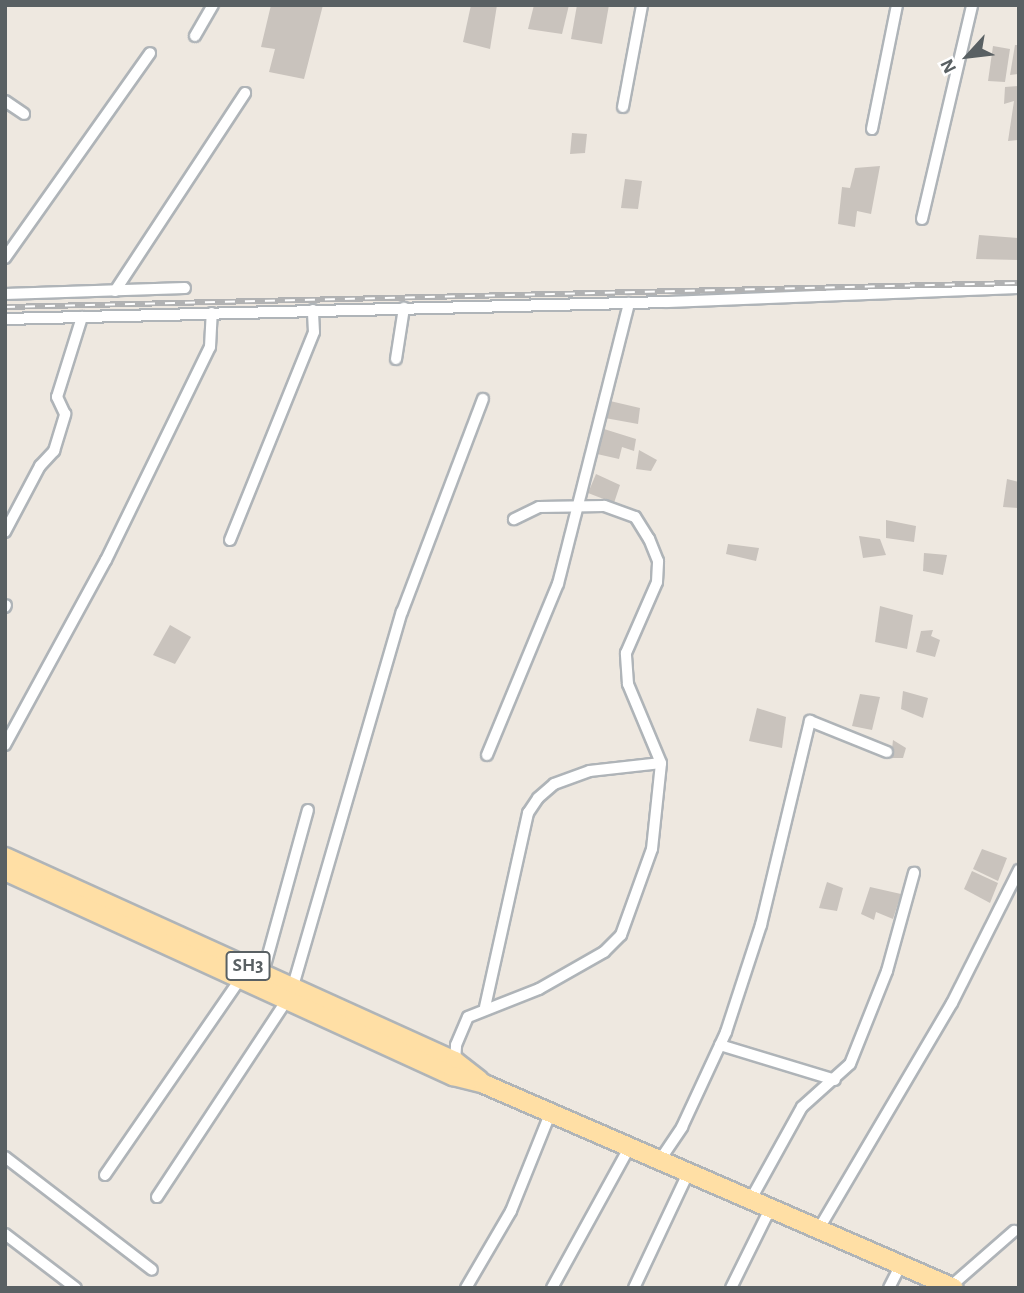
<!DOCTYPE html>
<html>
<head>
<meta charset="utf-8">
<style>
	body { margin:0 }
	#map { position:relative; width:1024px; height:1293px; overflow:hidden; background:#eee8e0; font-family:"Alegreya Sans",sans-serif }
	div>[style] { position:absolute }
	.building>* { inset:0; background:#c9c3bd }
	.roads { filter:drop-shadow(2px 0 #afb4b8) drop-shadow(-2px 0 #afb4b8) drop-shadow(0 2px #afb4b8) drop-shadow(0 -2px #afb4b8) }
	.minor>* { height:10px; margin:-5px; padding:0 5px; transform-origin:5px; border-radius:5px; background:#fff }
	.primary>* { height:18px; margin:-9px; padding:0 9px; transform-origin:9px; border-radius:9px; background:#ffdfa5 }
	.rail>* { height:6px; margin-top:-3px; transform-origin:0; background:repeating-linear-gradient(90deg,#fff 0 10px,#b1b2b3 0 20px); box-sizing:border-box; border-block:2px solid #b1b2b3 }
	span { translate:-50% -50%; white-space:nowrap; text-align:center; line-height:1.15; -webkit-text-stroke:6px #fff; paint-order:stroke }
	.shield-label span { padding:2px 5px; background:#fff; border:2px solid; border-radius:5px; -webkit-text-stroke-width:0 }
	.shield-label { font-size:19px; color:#596063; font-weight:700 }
	.frame { position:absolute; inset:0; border:7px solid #596063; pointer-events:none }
	.north { position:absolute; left:933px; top:21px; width:70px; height:70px; -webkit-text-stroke:5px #fff; paint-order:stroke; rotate:243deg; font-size:19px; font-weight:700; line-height:28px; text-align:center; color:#596063 }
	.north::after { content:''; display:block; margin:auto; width:24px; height:32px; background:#596063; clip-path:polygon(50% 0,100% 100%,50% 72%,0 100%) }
</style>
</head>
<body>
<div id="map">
	<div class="building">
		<div style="clip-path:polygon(271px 5px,323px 5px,304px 79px,269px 72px,275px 49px,261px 47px)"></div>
		<div style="clip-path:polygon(471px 5px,497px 5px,490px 49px,463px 42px)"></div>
		<div style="clip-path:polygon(534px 5px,569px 5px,562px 34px,528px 29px)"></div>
		<div style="clip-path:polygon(577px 5px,609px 5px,602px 44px,571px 39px)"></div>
		<div style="clip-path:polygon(1015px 45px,1019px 45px,1019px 74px,1010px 75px)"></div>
		<div style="clip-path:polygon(993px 46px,1010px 49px,1005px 82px,988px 81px)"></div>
		<div style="clip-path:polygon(1019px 86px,1019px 140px,1008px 141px,1014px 101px,1004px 104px,1005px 87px)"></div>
		<div style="clip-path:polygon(572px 133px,587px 134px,585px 153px,570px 154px)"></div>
		<div style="clip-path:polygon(880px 166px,871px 214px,857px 211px,855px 227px,838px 224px,842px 187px,850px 188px,855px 168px)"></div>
		<div style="clip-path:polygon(625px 179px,642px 181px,638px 209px,621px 208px)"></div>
		<div style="clip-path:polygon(979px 235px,1019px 238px,1019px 260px,976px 259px)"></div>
		<div style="clip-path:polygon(610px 401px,640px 408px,638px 424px,605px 418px)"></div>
		<div style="clip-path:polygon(604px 429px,636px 439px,634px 451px,622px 447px,619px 459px,597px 454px)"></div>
		<div style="clip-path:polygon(639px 450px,657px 460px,651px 471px,636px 469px)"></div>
		<div style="clip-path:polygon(596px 474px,620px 485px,614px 503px,588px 493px)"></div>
		<div style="clip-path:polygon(1007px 479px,1019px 482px,1019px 508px,1003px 507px)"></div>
		<div style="clip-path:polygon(886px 520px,916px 526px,914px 542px,886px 538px)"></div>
		<div style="clip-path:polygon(859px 536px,880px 539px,886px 555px,863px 558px)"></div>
		<div style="clip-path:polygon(728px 544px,759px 548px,756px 561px,726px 554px)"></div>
		<div style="clip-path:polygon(924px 553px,947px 555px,943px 575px,923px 571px)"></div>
		<div style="clip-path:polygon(880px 606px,913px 615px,907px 649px,875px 642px)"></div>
		<div style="clip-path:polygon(170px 625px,191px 637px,175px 664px,153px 655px)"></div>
		<div style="clip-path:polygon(933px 630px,931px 636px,940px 640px,935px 657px,916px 652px,921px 631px)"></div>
		<div style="clip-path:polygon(903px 691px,928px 698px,923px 718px,901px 709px)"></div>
		<div style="clip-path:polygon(860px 694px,880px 697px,872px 730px,852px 726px)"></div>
		<div style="clip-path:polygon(757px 708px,786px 717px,782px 748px,749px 741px)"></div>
		<div style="clip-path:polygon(893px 740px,906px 748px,903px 758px,891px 758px)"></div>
		<div style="clip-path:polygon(982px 849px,1007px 858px,998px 881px,973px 869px)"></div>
		<div style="clip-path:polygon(972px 871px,998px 883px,990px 903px,964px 889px)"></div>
		<div style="clip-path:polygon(827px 882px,843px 888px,837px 911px,819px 908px)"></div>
		<div style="clip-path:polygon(870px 887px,901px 894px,893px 919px,876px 912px,874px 920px,861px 914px)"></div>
	</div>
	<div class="roads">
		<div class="minor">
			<div style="left:195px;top:36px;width:36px;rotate:-60deg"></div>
			<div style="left:5px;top:101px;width:23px;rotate:34deg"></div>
			<div style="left:623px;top:107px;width:104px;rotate:-79.4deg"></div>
			<div style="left:872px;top:129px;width:126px;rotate:-78.6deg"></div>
			<div style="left:922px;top:219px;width:220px;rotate:-76.8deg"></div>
			<div style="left:5px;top:258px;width:251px;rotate:-54.7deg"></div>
			<div style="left:115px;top:291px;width:237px;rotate:-56.7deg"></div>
			<div style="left:5px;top:294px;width:180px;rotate:-1.9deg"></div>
			<div style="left:5px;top:319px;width:662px;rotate:-1.47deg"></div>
			<div style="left:667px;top:302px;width:352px;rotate:-2.3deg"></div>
			<div style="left:396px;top:359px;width:52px;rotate:-81.1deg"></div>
			<div style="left:5px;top:532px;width:75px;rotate:-62.1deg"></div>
			<div style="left:40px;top:466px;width:21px;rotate:-47deg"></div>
			<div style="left:54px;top:451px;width:39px;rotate:-73deg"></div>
			<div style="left:65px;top:414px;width:19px;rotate:-115deg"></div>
			<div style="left:57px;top:397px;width:84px;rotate:-72.6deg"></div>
			<div style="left:230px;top:540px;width:224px;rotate:-68deg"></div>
			<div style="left:314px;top:332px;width:22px;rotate:-93deg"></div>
			<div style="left:5px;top:607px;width:2px;rotate:-63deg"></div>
			<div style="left:5px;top:745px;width:211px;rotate:-61.4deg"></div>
			<div style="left:106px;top:560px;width:237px;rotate:-64deg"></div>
			<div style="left:210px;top:347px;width:34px;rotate:-87deg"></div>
			<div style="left:487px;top:755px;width:185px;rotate:-67.5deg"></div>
			<div style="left:558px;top:584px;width:290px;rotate:-75.8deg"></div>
			<div style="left:263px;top:973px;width:169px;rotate:-74.6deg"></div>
			<div style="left:293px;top:986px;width:390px;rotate:-73.8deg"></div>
			<div style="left:402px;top:612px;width:228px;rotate:-69.2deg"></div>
			<div style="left:485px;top:1007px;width:199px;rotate:-77.5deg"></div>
			<div style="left:528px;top:813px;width:18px;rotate:-56deg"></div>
			<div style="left:538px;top:798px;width:21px;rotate:-41deg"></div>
			<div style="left:554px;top:784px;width:38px;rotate:-20deg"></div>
			<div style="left:590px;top:771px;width:71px;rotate:-6.4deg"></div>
			<div style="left:720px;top:1045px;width:120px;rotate:16.9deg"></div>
			<div style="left:455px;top:1061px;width:16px;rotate:-86deg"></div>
			<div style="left:456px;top:1045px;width:30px;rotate:-67deg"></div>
			<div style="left:468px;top:1017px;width:76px;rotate:-21.5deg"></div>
			<div style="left:539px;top:989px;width:75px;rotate:-29.6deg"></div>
			<div style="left:604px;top:952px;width:24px;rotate:-45deg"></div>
			<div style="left:621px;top:935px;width:91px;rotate:-70.2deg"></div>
			<div style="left:652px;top:849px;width:86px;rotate:-84deg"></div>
			<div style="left:661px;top:763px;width:86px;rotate:-112.7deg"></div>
			<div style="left:628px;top:684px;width:31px;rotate:-94deg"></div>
			<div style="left:626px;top:653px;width:77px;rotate:-66.4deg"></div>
			<div style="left:657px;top:582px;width:21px;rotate:-87deg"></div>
			<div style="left:658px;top:561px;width:24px;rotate:-112deg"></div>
			<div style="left:649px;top:539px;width:26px;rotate:-122deg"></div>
			<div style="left:635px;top:517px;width:33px;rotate:-160deg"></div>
			<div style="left:604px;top:506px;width:65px;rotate:179.1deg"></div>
			<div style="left:539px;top:507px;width:28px;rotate:154deg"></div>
			<div style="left:5px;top:1157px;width:185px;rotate:37.5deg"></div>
			<div style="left:660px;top:1160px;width:40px;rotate:-56deg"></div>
			<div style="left:682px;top:1127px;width:105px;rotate:-65.1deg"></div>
			<div style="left:726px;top:1032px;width:113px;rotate:-71.9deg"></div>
			<div style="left:761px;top:925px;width:210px;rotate:-76.5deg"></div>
			<div style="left:810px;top:721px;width:83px;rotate:21.9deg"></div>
			<div style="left:105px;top:1175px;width:239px;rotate:-55.4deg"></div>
			<div style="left:157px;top:1197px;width:238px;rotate:-56.6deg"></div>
			<div style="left:751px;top:1199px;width:105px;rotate:-61deg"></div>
			<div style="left:802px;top:1107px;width:64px;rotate:-41.9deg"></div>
			<div style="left:850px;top:1064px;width:100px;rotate:-68.3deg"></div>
			<div style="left:887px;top:971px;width:102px;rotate:-74.6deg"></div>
			<div style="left:820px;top:1227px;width:260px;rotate:-59.5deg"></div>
			<div style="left:952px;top:1003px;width:149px;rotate:-63.3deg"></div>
			<div style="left:5px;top:1234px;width:89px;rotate:37.3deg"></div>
			<div style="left:951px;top:1286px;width:84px;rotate:-41.1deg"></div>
			<div style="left:466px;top:1288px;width:89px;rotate:-59.7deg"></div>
			<div style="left:511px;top:1211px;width:105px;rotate:-68.1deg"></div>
			<div style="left:552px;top:1288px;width:160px;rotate:-61.2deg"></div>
			<div style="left:634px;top:1288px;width:129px;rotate:-64.8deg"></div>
			<div style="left:731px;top:1288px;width:90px;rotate:-63.7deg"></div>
			<div style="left:889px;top:1288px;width:28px;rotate:-63deg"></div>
		</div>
		<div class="primary">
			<div style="left:5px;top:857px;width:494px;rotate:24.4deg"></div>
			<div style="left:455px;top:1061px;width:31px;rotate:38deg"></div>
			<div style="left:5px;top:871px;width:493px;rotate:24.6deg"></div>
			<div style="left:453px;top:1076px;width:32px;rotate:14deg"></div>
			<div style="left:484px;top:1084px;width:512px;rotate:23.46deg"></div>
		</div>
	</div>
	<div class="rail">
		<div style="left:5px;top:307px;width:1014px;rotate:-1.36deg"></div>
	</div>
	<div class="shield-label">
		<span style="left:248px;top:966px">SH3</span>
	</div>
	<div class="frame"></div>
	<div class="north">N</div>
</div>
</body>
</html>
